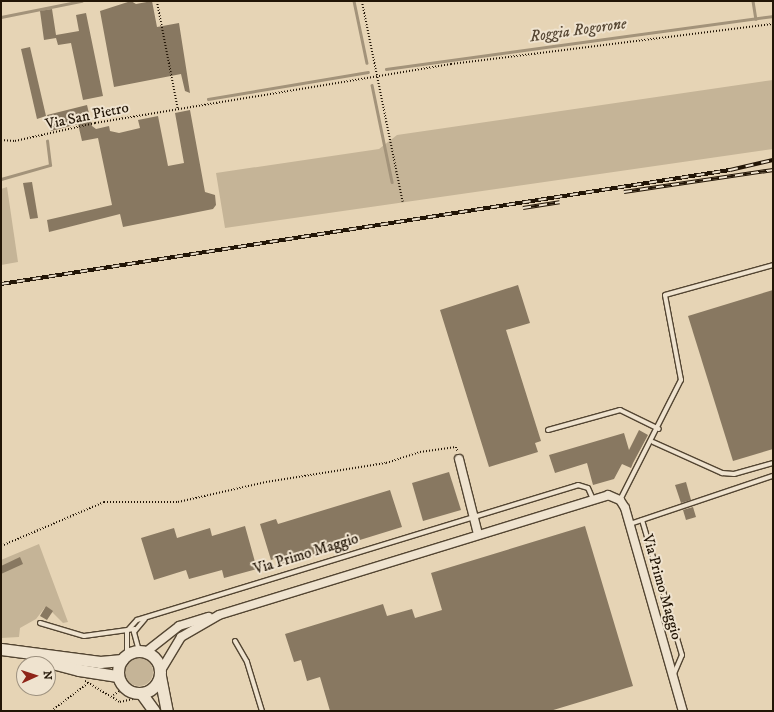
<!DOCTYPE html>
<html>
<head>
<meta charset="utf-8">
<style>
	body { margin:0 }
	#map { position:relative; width:774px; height:712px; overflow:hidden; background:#e6d4b5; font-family:"IM FELL DW Pica",serif }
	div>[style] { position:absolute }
	.green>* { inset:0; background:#c5b497 }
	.round { border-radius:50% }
	.stream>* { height:2.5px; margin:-1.25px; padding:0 1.25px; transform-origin:1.25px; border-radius:1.25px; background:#a3937a }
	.building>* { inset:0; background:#887861 }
	.path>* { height:1.5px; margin-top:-0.75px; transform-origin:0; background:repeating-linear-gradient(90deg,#221506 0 1px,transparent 0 3px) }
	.roads { filter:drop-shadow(1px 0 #534532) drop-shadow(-1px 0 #534532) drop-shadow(0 1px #534532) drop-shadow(0 -1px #534532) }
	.lane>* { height:4px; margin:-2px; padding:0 2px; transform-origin:2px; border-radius:2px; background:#efe3cf }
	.street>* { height:8px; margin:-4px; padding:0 4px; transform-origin:4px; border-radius:4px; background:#efe3cf }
	.secondary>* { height:11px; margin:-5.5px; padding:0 5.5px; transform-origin:5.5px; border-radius:5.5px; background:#efe3cf }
	.secondary>.ring { margin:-5.5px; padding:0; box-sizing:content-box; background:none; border:11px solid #efe3cf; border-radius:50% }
	.rail>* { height:4px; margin-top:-2px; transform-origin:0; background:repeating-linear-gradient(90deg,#efe3cf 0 8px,#221506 0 16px); box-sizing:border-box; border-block:1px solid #221506 }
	span { translate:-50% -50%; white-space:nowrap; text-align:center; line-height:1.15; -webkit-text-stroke:4px #efe3cf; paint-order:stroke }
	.street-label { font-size:15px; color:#221506 }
	.water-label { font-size:16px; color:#564734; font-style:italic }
	.frame { position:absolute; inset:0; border:2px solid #221506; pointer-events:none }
	.north { position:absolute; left:16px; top:656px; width:40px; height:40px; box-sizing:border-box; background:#efe3cf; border:1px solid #9d917f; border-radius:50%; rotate:87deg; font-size:11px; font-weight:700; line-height:16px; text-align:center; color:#221506 }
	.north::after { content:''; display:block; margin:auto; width:14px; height:18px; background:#8f2418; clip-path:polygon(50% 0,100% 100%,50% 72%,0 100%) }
</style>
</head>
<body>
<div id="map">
	<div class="green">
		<div style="clip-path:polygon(773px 80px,773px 149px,225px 228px,216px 173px,379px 149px,397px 135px)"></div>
		<div style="clip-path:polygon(7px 187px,18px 262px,1px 265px,1px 189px)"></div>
		<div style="clip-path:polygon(39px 544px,68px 622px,63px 623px,46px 606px,36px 619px,20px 628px,19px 637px,1px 638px,1px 560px)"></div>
		<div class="round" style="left:125px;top:658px;width:28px;height:28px"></div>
	</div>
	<div class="stream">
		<div style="left:354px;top:1px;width:63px;rotate:78.2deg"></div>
		<div style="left:753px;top:1px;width:18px;rotate:81deg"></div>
		<div style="left:1px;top:17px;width:82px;rotate:-11.3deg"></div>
		<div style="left:386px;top:69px;width:391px;rotate:-7.8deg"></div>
		<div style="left:372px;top:85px;width:99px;rotate:78.3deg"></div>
		<div style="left:208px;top:99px;width:162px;rotate:-9.6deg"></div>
		<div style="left:1px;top:179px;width:51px;rotate:-15.9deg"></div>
		<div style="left:50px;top:165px;width:24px;rotate:-97deg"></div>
	</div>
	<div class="building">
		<div style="clip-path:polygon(131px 1px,136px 4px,152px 1px,157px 27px,179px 23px,190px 93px,185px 91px,181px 74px,114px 87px,100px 11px)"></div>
		<div style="clip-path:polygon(52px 9px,56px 35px,79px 31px,76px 15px,86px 13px,103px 96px,83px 100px,71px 43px,58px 45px,56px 38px,44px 40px,40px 11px)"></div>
		<div style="clip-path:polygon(30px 47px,46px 116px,37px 119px,21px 49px)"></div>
		<div style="clip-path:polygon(87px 105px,92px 126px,96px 129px,109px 126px,110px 131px,119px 133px,140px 128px,138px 120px,158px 116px,168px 166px,184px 163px,175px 113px,190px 110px,205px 192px,215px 195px,216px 205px,213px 209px,123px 227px,120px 214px,49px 232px,47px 220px,112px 205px,98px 138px,82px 141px,78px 124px,51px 131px,47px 115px)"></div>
		<div style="clip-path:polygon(32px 182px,38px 218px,30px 219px,23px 183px)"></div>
		<div style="clip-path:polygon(518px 285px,530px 323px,506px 330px,541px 441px,535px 443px,538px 452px,489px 467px,440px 310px)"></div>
		<div style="clip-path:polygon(773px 290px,773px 449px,733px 461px,688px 316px)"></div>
		<div style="clip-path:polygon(639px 430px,648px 435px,633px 463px,631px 468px,622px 464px,614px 479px,593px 485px,587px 463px,555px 473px,549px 455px,624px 433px,629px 450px)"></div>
		<div style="clip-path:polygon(449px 472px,461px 510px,423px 521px,412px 483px)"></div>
		<div style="clip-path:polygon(686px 482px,691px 500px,681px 503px,675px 485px)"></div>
		<div style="clip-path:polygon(390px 490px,402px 527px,282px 564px,280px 557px,271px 560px,260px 524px,276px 519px,278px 524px)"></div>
		<div style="clip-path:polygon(693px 507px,696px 517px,686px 520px,683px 510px)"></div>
		<div style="clip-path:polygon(245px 526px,257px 569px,224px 578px,222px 570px,189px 579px,186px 570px,154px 580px,141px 538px,174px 528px,177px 538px,210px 528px,212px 536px)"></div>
		<div style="clip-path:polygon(585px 526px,633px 686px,550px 711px,330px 711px,320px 677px,307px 681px,301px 660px,294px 662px,285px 634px,383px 604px,387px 616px,412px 609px,415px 618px,442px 610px,431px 573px)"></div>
		<div style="clip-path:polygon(20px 557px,23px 564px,1px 574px,1px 566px)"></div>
		<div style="clip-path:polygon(46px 606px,53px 611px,47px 620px,40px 616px)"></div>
	</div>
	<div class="path">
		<div style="left:157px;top:1px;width:110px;rotate:79deg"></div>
		<div style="left:362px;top:1px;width:205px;rotate:78.5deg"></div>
		<div style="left:1px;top:140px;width:14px;rotate:4deg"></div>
		<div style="left:15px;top:141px;width:82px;rotate:-12.7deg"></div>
		<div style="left:95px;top:123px;width:361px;rotate:-9.4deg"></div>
		<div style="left:451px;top:64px;width:324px;rotate:-7.1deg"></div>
		<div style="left:1px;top:546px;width:112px;rotate:-23.1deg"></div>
		<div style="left:104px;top:502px;width:74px"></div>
		<div style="left:178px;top:502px;width:90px;rotate:-12.8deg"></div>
		<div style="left:266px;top:482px;width:121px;rotate:-9deg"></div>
		<div style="left:386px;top:463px;width:36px;rotate:-18deg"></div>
		<div style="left:420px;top:452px;width:36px;rotate:-8deg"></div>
		<div style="left:456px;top:447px;width:5px;rotate:68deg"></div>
		<div style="left:85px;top:681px;width:41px;rotate:31deg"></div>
		<div style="left:120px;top:702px;width:13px;rotate:-13deg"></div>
		<div style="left:113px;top:695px;width:14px;rotate:-30deg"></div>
		<div style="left:51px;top:711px;width:46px;rotate:-37.1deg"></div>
	</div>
	<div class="roads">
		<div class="lane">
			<div style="left:548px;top:430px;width:75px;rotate:-15.5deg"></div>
			<div style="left:620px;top:410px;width:43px;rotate:26deg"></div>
			<div style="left:653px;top:442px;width:76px;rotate:24.2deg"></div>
			<div style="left:722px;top:473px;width:12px;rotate:5deg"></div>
			<div style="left:734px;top:474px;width:41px;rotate:-15.8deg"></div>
			<div style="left:620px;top:500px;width:135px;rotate:-63.1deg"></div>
			<div style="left:681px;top:380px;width:86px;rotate:-100.7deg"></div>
			<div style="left:665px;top:295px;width:112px;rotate:-15.5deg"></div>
			<div style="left:642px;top:520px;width:141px;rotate:73.5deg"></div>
			<div style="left:682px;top:655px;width:21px;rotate:113deg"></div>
			<div style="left:630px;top:524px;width:151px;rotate:-18.6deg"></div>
			<div style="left:40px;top:623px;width:46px;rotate:16.5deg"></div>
			<div style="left:84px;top:636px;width:51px;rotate:-7.8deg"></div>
			<div style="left:235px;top:641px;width:24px;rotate:60deg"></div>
			<div style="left:247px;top:662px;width:51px;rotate:73deg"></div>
			<div style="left:139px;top:651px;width:20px;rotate:-105deg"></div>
			<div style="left:134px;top:632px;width:17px;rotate:-50deg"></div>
			<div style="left:127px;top:655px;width:24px;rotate:-90deg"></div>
			<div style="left:127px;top:631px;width:15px;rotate:-48deg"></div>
			<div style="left:137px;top:620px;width:461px;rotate:-17deg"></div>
			<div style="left:578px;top:485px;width:10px;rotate:17deg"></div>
			<div style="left:588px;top:488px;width:12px;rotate:66deg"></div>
		</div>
		<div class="street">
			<div style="left:459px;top:459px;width:77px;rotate:75.8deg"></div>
			<div style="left:146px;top:652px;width:42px;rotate:-38.2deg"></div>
			<div style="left:179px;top:626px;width:31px;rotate:-17deg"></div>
			<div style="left:160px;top:672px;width:41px;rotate:-59deg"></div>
			<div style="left:181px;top:637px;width:44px;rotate:-30.1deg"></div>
			<div style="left:219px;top:615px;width:407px;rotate:-17.1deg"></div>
			<div style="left:608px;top:495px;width:13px;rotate:23deg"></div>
			<div style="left:620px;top:500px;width:9px;rotate:58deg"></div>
			<div style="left:625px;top:508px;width:211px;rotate:74.1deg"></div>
		</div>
		<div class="secondary">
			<div style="left:1px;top:649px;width:100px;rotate:7.5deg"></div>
			<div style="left:100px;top:662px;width:22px;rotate:-5deg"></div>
			<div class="ring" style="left:118px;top:651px;width:31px;height:31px"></div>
			<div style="left:33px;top:658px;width:48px;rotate:14.6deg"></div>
			<div style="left:79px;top:670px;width:39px;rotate:9deg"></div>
			<div style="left:160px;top:676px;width:36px;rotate:79deg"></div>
			<div style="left:141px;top:693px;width:22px;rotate:54deg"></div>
		</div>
	</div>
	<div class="rail">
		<div style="left:624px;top:192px;width:151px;rotate:-8.4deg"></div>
		<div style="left:523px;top:208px;width:37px;rotate:-9deg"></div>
		<div style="left:1px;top:284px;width:738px;rotate:-8.89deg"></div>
		<div style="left:730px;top:170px;width:44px;rotate:-13.1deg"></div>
	</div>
	<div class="street-label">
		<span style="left:87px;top:116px;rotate:-12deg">Via San Pietro</span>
		<span style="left:306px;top:554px;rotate:-17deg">Via Primo Maggio</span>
		<span style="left:662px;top:587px;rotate:74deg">Via Primo Maggio</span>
	</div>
	<div class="water-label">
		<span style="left:578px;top:30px;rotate:-8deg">Roggia Rogorone</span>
	</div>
	<div class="frame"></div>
	<div class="north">N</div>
</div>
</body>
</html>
